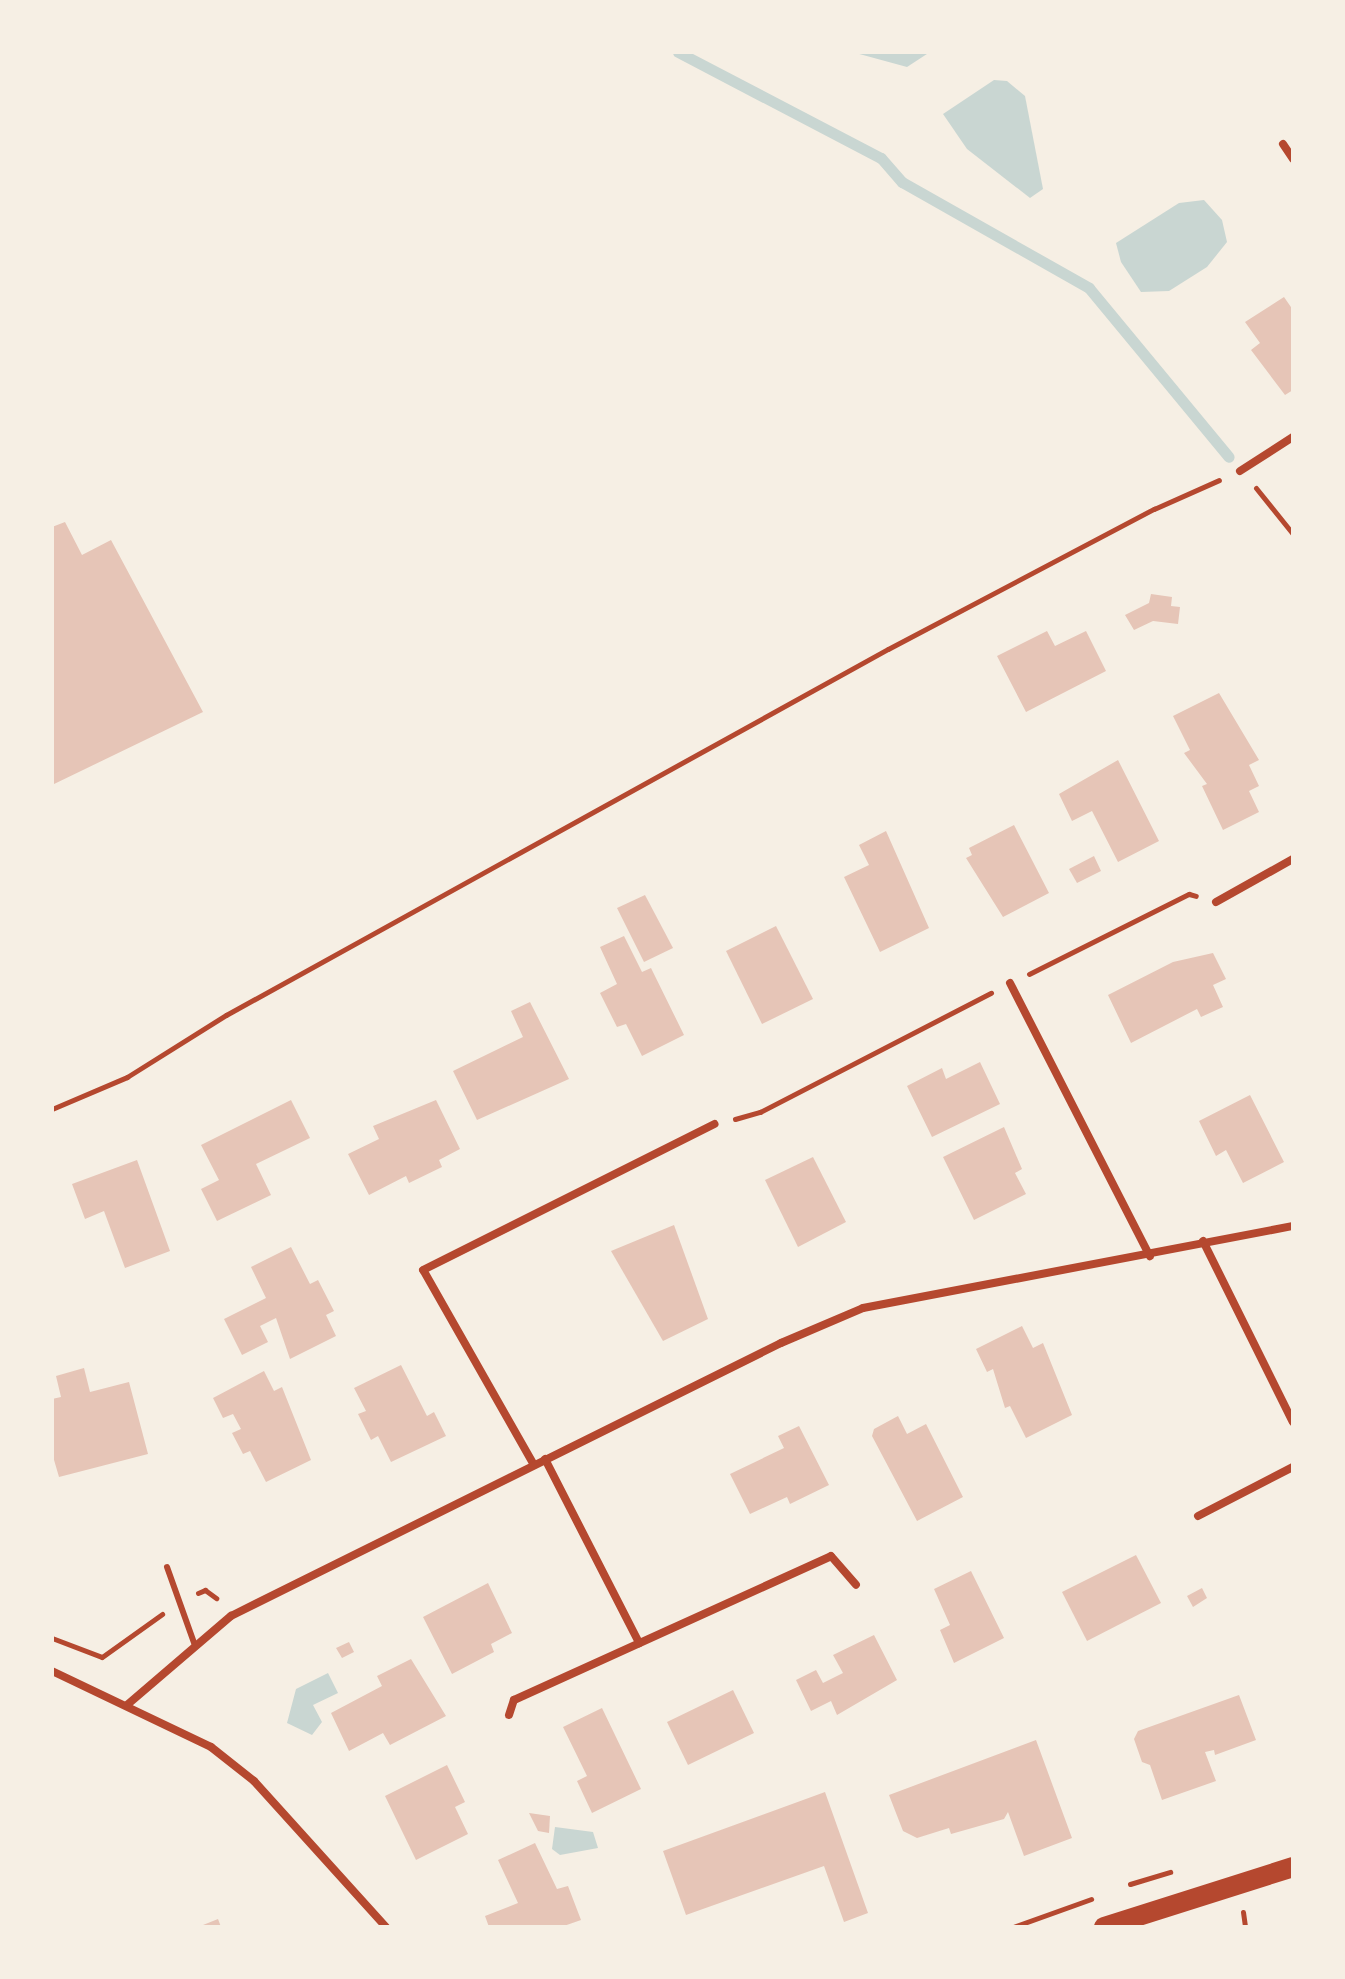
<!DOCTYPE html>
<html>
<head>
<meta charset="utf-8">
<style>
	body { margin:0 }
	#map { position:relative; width:1345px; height:1979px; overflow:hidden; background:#f6efe4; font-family:Barlow,sans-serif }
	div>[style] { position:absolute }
	.water>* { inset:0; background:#c9d6d2 }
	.stream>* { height:11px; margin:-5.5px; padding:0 5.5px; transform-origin:5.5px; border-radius:5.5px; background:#c9d6d2 }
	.building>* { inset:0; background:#e6c5b7 }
	.path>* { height:5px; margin:-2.5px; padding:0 2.5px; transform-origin:2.5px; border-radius:2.5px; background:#b5482f }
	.service>* { height:6px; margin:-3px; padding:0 3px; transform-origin:3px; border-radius:3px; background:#b5482f }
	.minor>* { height:8px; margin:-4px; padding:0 4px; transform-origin:4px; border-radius:4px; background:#b5482f }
	.primary>* { height:20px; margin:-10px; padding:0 10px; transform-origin:10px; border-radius:10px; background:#b5482f }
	span { translate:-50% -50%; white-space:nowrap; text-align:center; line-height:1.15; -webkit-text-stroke:8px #f6efe4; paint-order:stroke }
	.frame { position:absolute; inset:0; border:54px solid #f6efe4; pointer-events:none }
</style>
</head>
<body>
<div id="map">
	<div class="water">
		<div style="clip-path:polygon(852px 52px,930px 52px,907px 67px)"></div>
		<div style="clip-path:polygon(994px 80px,1007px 81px,1025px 96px,1043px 189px,1030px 198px,967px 149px,943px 114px)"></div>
		<div style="clip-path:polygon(1204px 200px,1222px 220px,1227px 242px,1207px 267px,1169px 291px,1141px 292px,1121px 262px,1116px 243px,1179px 203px)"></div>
		<div style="clip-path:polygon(328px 1673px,338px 1693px,313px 1705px,322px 1722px,312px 1735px,287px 1723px,296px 1689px)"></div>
		<div style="clip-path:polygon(555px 1827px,593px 1832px,598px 1848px,560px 1855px,552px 1849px)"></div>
	</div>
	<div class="stream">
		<div style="left:678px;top:52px;width:229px;rotate:27.6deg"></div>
		<div style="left:881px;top:158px;width:32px;rotate:49deg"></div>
		<div style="left:902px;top:182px;width:215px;rotate:29.5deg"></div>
		<div style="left:1089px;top:288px;width:219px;rotate:50.4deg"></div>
	</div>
	<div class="building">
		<div style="clip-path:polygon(1284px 297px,1293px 310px,1293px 390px,1285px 395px,1251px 350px,1260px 343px,1245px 322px)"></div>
		<div style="clip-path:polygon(65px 522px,82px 555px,111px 540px,203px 712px,52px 785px,52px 527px)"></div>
		<div style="clip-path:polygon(1151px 594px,1172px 597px,1171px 606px,1180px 607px,1178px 624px,1153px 621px,1134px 630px,1125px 615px,1149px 603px)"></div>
		<div style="clip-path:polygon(1047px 631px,1055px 646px,1086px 631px,1106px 671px,1026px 712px,997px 656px)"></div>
		<div style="clip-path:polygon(1219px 693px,1259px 760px,1249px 765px,1259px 786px,1249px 791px,1259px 812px,1223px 830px,1202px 786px,1207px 784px,1184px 753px,1190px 750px,1173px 716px)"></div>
		<div style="clip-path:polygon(1118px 760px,1159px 841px,1118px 862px,1092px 811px,1072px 821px,1059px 794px)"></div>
		<div style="clip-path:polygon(1014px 825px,1049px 893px,1003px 917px,966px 858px,972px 855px,969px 848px)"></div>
		<div style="clip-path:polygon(886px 831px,929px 928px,880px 952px,844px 877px,869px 865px,859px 845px)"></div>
		<div style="clip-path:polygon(1094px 856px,1101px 871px,1077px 883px,1069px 869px)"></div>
		<div style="clip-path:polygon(645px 895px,673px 948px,644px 962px,617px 908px)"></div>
		<div style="clip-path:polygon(776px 926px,813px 999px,762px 1024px,726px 951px)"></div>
		<div style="clip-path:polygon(624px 936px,642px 972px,651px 968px,684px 1035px,642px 1056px,626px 1024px,617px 1027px,600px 993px,617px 984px,600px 947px)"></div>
		<div style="clip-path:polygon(1213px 953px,1226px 979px,1213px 985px,1223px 1007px,1201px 1017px,1197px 1009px,1131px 1043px,1108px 995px,1173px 962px)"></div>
		<div style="clip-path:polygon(530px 1002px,569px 1079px,477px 1120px,453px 1071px,523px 1037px,511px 1011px)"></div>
		<div style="clip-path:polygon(980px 1062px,1000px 1104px,932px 1137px,907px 1086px,942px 1068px,946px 1079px)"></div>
		<div style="clip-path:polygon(1250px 1095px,1284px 1162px,1243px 1183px,1226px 1150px,1216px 1156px,1199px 1121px)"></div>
		<div style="clip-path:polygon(291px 1100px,310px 1138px,256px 1164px,271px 1195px,217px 1221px,201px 1189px,219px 1180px,201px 1145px)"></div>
		<div style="clip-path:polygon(436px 1100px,460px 1149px,439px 1160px,442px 1167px,409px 1183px,406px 1176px,369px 1195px,348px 1154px,379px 1139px,373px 1126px)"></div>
		<div style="clip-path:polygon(1004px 1127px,1022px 1169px,1015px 1173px,1026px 1194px,974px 1220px,943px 1157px)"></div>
		<div style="clip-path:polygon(813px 1157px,846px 1222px,798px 1247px,765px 1180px)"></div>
		<div style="clip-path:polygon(137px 1160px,170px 1251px,125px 1268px,104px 1211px,85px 1219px,72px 1184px)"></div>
		<div style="clip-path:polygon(674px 1225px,708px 1319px,663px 1341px,611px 1251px)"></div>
		<div style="clip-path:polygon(291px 1247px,310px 1284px,318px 1280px,334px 1311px,326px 1315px,336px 1336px,290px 1359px,276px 1318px,260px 1326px,268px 1342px,242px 1355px,224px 1319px,266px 1298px,251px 1267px)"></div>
		<div style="clip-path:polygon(1022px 1326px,1033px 1348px,1043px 1343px,1072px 1415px,1026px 1438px,1010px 1406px,1005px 1408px,993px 1369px,987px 1372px,976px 1349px)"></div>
		<div style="clip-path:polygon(401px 1365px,427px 1416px,434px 1412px,446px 1436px,391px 1462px,378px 1436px,371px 1440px,358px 1414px,366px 1411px,354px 1388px)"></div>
		<div style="clip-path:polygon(84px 1368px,90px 1392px,129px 1382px,148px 1454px,59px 1477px,52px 1453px,52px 1399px,61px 1397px,56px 1376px)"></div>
		<div style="clip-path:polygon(264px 1371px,274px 1391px,282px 1387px,311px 1460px,266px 1482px,250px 1451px,243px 1454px,232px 1433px,241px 1429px,233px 1414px,223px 1418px,213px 1398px)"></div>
		<div style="clip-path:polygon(898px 1416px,907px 1434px,926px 1424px,963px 1497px,917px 1521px,872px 1436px,874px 1429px)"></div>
		<div style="clip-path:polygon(799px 1426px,829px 1485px,790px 1504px,787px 1497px,750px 1514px,730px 1474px,784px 1448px,778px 1436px)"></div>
		<div style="clip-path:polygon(1136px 1555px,1161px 1603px,1087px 1641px,1062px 1592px)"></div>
		<div style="clip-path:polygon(971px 1571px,1004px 1638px,954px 1663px,940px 1630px,950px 1625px,934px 1589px)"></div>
		<div style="clip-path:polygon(488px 1583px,512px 1633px,491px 1644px,494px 1652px,452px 1674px,423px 1617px)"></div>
		<div style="clip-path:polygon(1202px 1588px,1207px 1598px,1193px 1607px,1187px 1596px)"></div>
		<div style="clip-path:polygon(874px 1635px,897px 1680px,837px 1715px,831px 1701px,811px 1711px,796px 1680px,816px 1670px,823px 1683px,843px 1673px,833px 1655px)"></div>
		<div style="clip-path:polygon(349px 1642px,354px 1652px,342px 1658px,336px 1648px)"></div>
		<div style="clip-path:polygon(411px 1659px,446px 1716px,390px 1745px,383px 1733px,349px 1751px,331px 1713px,382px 1686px,377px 1676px)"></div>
		<div style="clip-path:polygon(733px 1690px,754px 1733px,688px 1765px,667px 1722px)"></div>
		<div style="clip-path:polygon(1239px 1695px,1256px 1740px,1215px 1755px,1214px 1750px,1205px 1752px,1216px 1781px,1162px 1800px,1150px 1765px,1142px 1762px,1134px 1739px,1138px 1731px)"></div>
		<div style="clip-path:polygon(602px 1708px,641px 1789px,592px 1813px,577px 1781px,587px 1776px,563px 1727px)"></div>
		<div style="clip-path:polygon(1036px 1740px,1072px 1838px,1024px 1856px,1008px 1812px,1004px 1819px,951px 1834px,949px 1828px,917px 1838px,903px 1831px,889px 1795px)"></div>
		<div style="clip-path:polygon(447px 1765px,465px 1802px,455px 1807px,468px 1834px,416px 1860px,385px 1796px)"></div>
		<div style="clip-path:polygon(825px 1792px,868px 1913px,844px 1922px,824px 1866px,686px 1915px,663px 1851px)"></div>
		<div style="clip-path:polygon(529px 1813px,550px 1816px,549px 1833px,538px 1831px)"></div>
		<div style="clip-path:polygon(535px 1843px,557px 1889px,568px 1886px,581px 1920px,561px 1927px,489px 1927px,485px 1916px,518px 1903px,498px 1860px)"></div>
		<div style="clip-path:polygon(218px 1919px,221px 1927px,198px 1927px)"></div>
	</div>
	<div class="path">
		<div style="left:1256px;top:488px;width:59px;rotate:51.2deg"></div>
		<div style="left:1029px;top:974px;width:179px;rotate:-26.6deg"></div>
		<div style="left:1189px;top:894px;width:7px;rotate:16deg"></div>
		<div style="left:52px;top:1109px;width:82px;rotate:-23.1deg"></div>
		<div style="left:127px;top:1077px;width:117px;rotate:-32.1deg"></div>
		<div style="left:226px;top:1015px;width:756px;rotate:-28.94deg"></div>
		<div style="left:888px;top:649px;width:301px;rotate:-27.8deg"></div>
		<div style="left:1154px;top:509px;width:71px;rotate:-24deg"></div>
		<div style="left:735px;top:1119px;width:26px;rotate:-16deg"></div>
		<div style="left:760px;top:1112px;width:260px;rotate:-27.3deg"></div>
		<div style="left:198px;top:1593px;width:8px;rotate:-23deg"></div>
		<div style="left:205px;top:1590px;width:14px;rotate:36deg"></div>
		<div style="left:52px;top:1638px;width:53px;rotate:20.8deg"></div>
		<div style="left:102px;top:1657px;width:74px;rotate:-35.6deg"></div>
		<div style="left:1130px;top:1884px;width:42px;rotate:-16.7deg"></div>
		<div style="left:1243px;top:1912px;width:15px;rotate:82deg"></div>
		<div style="left:1013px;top:1927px;width:83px;rotate:-19.7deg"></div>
	</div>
	<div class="service">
		<div style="left:167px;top:1567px;width:81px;rotate:70.4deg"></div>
	</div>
	<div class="minor">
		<div style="left:1283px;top:144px;width:18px;rotate:56deg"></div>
		<div style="left:1240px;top:471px;width:63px;rotate:-32.7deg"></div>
		<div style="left:1216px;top:902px;width:88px;rotate:-29.2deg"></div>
		<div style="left:1010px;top:983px;width:307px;rotate:62.9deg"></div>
		<div style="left:1203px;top:1241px;width:202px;rotate:63.6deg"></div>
		<div style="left:545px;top:1459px;width:207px;rotate:62.9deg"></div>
		<div style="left:534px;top:1465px;width:224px;rotate:-119.6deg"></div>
		<div style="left:423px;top:1270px;width:326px;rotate:-26.6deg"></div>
		<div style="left:1198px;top:1516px;width:107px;rotate:-27.3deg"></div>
		<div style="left:52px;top:1671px;width:176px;rotate:25.5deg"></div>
		<div style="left:211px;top:1747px;width:55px;rotate:38.3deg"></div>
		<div style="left:254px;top:1781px;width:197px;rotate:47.9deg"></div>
		<div style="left:127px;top:1705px;width:137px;rotate:-40.6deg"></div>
		<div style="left:231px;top:1616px;width:614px;rotate:-26.4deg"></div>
		<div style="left:781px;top:1343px;width:89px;rotate:-23.1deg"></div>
		<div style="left:863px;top:1308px;width:438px;rotate:-10.8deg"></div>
		<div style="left:509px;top:1715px;width:16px;rotate:-72deg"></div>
		<div style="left:514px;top:1700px;width:348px;rotate:-24.4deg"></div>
		<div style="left:831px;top:1556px;width:38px;rotate:49deg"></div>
	</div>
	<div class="primary">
		<div style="left:1104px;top:1927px;width:198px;rotate:-17.6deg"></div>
	</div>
	<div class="frame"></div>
</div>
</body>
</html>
